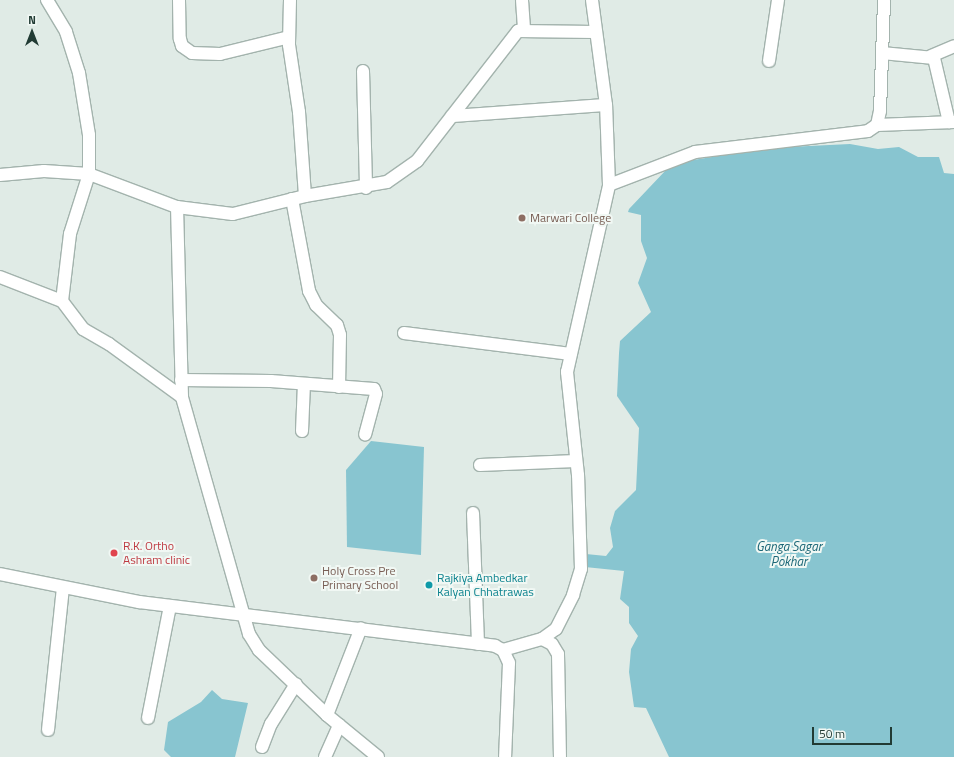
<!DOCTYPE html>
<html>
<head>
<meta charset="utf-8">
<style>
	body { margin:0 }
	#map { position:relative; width:954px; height:757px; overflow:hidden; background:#e0ebe6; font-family:"Titillium Web",sans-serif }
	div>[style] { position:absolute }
	.water>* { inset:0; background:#88c5d0 }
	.roads { filter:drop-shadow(1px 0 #a3b3ad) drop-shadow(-1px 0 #a3b3ad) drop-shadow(0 1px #a3b3ad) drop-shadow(0 -1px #a3b3ad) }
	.minor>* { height:12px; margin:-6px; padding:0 6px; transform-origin:6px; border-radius:6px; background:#fff }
	.tertiary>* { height:12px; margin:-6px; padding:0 6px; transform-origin:6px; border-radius:6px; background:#fff }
	.dots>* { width:11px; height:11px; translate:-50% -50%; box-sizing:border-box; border:2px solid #f1f8f4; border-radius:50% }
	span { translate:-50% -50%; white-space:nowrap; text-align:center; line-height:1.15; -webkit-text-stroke:4px #f1f8f4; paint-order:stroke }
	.education-label { font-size:12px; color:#785e54 }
	.left { translate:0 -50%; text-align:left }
	.health-label { font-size:12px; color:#be3a42 }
	.culture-label { font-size:12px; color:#0d838f }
	.water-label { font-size:13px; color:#1c6777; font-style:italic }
	.north { position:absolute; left:12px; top:12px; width:40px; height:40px; -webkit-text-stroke:3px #f1f8f4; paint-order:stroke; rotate:0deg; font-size:11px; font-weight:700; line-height:16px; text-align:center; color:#213b34 }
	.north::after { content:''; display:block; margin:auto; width:14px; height:18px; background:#213b34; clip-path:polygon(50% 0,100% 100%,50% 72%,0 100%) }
	.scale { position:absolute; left:812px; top:727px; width:80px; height:18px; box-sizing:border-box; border:2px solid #213b34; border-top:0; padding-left:5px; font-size:12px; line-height:14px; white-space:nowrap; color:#213b34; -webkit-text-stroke:3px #f1f8f4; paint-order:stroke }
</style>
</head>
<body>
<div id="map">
	<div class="water">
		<div style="clip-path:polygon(850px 144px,878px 149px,899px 147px,918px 157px,939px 157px,944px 173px,954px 174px,954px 757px,669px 757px,646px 708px,634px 707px,629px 672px,631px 649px,638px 636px,629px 623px,629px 607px,620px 599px,624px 571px,585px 567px,586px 554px,606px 556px,613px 547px,610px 528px,615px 511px,636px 490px,639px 428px,617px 396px,619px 353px,620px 341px,651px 312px,638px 283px,647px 258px,641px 241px,641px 215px,628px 212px,629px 209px,666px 170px,693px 160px,768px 148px)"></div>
		<div style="clip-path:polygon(371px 441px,424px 447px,421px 555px,347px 547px,346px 470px)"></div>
		<div style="clip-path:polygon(212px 690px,222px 699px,248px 703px,235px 757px,171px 757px,164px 750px,168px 722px,201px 702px)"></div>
	</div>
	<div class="roads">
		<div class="minor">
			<div style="left:47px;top:0;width:37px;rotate:59deg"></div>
			<div style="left:66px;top:32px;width:43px;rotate:72.4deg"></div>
			<div style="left:79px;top:73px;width:63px;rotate:80.8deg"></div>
			<div style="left:89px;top:135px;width:39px;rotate:90deg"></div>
			<div style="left:89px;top:174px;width:63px;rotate:107.6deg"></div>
			<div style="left:70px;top:234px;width:67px;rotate:96.8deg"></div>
			<div style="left:179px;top:0;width:39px;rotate:89deg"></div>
			<div style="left:180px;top:39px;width:7px;rotate:74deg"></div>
			<div style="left:182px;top:46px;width:12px;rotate:35deg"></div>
			<div style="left:192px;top:53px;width:28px;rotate:2deg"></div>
			<div style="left:220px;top:54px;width:71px;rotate:-13.8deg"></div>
			<div style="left:290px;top:0;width:45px;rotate:91.3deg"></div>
			<div style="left:289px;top:45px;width:68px;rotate:81.5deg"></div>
			<div style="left:299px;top:112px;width:84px;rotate:85.9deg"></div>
			<div style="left:522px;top:0;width:30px;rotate:86deg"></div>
			<div style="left:882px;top:53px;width:52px;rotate:5.5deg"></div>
			<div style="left:934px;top:58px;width:66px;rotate:76.8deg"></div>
			<div style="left:931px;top:56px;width:25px;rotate:-23deg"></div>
			<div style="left:769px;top:61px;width:62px;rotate:-81.6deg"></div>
			<div style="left:363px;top:71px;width:117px;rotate:88.5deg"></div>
			<div style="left:452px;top:116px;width:154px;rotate:-4.1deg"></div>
			<div style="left:877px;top:125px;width:77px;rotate:-2.2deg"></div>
			<div style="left:0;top:175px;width:44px;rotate:-5.2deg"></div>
			<div style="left:44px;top:171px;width:45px;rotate:3.8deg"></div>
			<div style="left:89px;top:174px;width:94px;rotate:20.6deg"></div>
			<div style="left:609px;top:185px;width:92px;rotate:-21deg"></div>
			<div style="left:695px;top:152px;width:174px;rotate:-6.9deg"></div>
			<div style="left:868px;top:131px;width:11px;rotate:-34deg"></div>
			<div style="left:877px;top:125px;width:14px;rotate:-78deg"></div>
			<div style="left:880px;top:111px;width:111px;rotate:-87.9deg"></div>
			<div style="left:292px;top:199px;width:94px;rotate:79.5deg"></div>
			<div style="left:309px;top:291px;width:16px;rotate:63deg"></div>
			<div style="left:316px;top:305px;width:29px;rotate:44deg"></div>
			<div style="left:337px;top:325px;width:10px;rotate:73deg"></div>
			<div style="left:340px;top:335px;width:52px;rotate:91.1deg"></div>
			<div style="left:0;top:277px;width:66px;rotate:21.2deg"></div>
			<div style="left:62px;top:301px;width:35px;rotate:53deg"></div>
			<div style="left:83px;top:329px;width:30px;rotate:30deg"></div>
			<div style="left:109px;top:344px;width:90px;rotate:36deg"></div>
			<div style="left:404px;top:333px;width:168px;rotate:7.2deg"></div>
			<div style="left:181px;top:380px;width:90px;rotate:0.6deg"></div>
			<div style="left:271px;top:381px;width:103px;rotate:4.4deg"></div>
			<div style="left:374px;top:389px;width:5px;rotate:68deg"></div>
			<div style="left:376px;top:394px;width:42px;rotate:105deg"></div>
			<div style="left:302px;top:431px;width:47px;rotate:-87.6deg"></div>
			<div style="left:480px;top:465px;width:96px;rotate:-2.4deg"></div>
			<div style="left:473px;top:513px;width:131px;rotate:87.8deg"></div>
			<div style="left:542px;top:639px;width:11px;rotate:27deg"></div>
			<div style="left:552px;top:644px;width:12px;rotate:59deg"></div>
			<div style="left:558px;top:654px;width:103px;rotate:88.9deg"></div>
			<div style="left:503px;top:650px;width:41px;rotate:-15.8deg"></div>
			<div style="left:542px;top:639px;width:17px;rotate:-36deg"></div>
			<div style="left:556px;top:629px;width:38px;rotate:-63deg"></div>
			<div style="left:573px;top:595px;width:27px;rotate:-73deg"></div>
			<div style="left:581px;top:569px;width:94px;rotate:-91.8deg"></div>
			<div style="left:578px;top:475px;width:104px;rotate:-96.1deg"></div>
			<div style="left:567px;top:372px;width:192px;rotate:-77.3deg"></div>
			<div style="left:609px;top:185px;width:80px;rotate:-92.1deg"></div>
			<div style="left:606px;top:105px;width:106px;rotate:-97.6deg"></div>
			<div style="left:327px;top:715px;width:93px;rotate:-68.7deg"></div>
			<div style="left:148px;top:718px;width:114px;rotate:-78.9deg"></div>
			<div style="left:48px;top:730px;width:143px;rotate:-84deg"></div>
			<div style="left:262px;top:747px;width:25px;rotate:-69deg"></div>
			<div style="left:271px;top:724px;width:47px;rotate:-58deg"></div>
			<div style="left:325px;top:757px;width:35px;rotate:-66deg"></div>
			<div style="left:378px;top:757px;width:66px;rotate:-140.5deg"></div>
			<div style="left:327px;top:715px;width:94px;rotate:-136.3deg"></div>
			<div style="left:259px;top:650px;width:19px;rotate:-122deg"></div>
			<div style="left:249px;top:634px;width:246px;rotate:-105.8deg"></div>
			<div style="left:182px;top:397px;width:190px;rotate:-91.5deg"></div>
			<div style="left:177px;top:207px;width:56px;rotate:7.1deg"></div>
			<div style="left:233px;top:214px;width:74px;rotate:-14deg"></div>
			<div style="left:305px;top:196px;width:83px;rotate:-9.7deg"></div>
			<div style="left:387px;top:182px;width:37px;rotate:-35deg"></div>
			<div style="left:417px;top:161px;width:165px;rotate:-52.2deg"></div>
			<div style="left:518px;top:31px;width:76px;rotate:0.8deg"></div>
		</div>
		<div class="tertiary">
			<div style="left:0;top:574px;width:142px;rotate:11.4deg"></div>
			<div style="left:139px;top:602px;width:359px;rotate:7deg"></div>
			<div style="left:495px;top:646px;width:9px;rotate:27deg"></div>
			<div style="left:503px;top:650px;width:14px;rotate:65deg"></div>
			<div style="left:509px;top:663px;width:94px;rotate:92.4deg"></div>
		</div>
	</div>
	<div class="dots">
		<div style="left:522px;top:218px;background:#8d6e63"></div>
		<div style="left:114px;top:553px;background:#e0444e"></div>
		<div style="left:314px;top:578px;background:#8d6e63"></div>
		<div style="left:429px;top:585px;background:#0f9aa8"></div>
	</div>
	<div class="education-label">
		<span class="left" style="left:530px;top:218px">Marwari College</span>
		<span class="left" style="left:322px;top:578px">Holy Cross Pre<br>Primary School</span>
	</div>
	<div class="health-label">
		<span class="left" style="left:123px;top:553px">R.K. Ortho<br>Ashram clinic</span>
	</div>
	<div class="culture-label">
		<span class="left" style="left:437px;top:585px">Rajkiya Ambedkar<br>Kalyan Chhatrawas</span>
	</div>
	<div class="water-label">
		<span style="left:789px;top:554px">Ganga Sagar<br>Pokhar</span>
	</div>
	<div class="north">N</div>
	<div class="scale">50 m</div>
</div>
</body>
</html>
